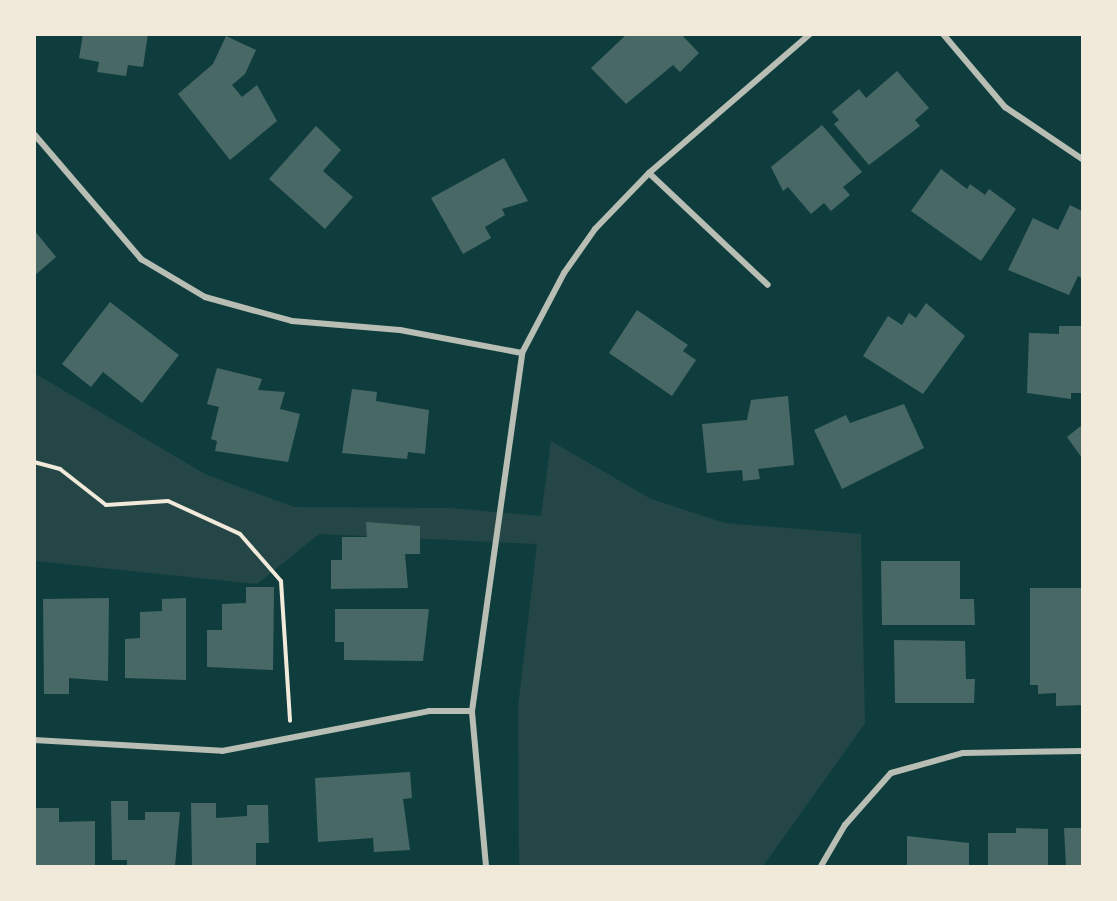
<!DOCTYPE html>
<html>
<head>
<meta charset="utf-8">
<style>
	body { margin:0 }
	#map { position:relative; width:1117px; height:901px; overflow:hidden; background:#0f3d3e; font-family:"PT Sans",sans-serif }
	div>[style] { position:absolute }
	.green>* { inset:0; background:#244646 }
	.building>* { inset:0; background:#486865 }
	.path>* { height:4px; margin:-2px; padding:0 2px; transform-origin:2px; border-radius:2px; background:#f1e9da }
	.minor>* { height:6px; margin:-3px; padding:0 3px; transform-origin:3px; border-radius:3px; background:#b8beb3 }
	span { translate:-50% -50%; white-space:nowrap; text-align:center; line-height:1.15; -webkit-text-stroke:4.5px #f1e9da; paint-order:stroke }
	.frame { position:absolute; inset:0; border:36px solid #f1e9da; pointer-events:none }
</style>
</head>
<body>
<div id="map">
	<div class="green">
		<div style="clip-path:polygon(34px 373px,205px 474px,294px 507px,450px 508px,541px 516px,551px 441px,651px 499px,725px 523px,861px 534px,865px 723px,763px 866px,519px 866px,518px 707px,537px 544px,319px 534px,257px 584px,35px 561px)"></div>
	</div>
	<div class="building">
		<div style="clip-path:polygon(83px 34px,148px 34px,143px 67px,128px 65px,126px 76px,97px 72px,99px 62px,79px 58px)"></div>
		<div style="clip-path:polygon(627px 34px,681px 34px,699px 53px,680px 72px,673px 65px,626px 104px,591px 68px)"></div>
		<div style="clip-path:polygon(226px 36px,256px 50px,245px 74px,232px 85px,242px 97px,257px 85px,277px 121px,230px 160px,178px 94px,213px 64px)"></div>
		<div style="clip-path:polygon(897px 71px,929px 108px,915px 120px,920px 126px,869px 165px,834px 124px,839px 120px,832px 112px,859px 89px,866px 98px)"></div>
		<div style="clip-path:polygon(822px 125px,862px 172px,843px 187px,850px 195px,831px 211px,824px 203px,811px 214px,788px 187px,783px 191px,771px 167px)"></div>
		<div style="clip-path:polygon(316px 126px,341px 150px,323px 171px,353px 197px,325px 229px,269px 179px)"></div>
		<div style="clip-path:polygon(504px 158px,528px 201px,502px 209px,505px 215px,485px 227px,491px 238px,463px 254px,431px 198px)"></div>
		<div style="clip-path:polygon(941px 169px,967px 189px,970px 184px,985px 195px,989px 189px,1016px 209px,981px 261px,911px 211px)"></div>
		<div style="clip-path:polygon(1070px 205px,1082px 211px,1082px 278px,1078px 276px,1069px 295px,1008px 270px,1033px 218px,1058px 230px)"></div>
		<div style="clip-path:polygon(34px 230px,56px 257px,34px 276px)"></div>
		<div style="clip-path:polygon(110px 302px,179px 355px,142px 403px,103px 372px,91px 387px,62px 364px)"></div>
		<div style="clip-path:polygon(926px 303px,965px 336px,923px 394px,863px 356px,888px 316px,902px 325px,909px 313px,916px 318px)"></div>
		<div style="clip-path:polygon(637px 310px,688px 345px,683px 351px,696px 360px,672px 396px,609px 353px)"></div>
		<div style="clip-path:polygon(1059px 326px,1082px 326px,1082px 393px,1071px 393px,1071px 399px,1027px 393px,1029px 333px,1059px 334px)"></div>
		<div style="clip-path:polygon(217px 368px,262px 379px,258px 390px,285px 392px,280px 409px,300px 414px,288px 462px,215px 451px,217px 441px,211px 439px,219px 407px,207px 404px)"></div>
		<div style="clip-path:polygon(352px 389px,377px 392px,376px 401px,429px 410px,425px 454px,408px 452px,407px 459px,342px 453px)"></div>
		<div style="clip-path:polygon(788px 396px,794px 465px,758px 469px,760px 479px,743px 481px,742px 470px,707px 473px,702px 424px,747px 420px,751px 400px)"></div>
		<div style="clip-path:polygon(904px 404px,924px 448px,842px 489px,814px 430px,846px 415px,850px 423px)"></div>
		<div style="clip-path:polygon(1082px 425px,1082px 458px,1067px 437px)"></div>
		<div style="clip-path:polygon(366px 522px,420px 526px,420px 554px,405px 554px,408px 588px,331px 589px,331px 560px,342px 560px,342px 537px,367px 537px)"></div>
		<div style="clip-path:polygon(881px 561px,960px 561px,960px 599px,974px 599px,975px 625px,882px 625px)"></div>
		<div style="clip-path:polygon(246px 587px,274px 587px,273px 670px,207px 667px,207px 630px,222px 630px,222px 604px,246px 603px)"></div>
		<div style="clip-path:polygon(1030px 588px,1082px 588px,1082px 705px,1056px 706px,1056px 693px,1038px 694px,1038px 685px,1030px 685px)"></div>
		<div style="clip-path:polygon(109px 598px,108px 681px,69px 678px,69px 694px,44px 694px,43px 599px)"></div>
		<div style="clip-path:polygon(186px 598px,186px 680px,125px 678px,125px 639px,140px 638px,140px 612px,162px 611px,162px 599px)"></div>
		<div style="clip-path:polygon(335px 609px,429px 609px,423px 661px,344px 660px,344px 642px,335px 642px)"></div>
		<div style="clip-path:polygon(894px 640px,965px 641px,966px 679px,975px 679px,974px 703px,895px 703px)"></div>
		<div style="clip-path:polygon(410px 772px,412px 798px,403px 799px,410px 850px,374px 852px,373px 838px,318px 842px,315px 778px)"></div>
		<div style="clip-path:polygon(111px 801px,128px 801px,128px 820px,145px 820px,145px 812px,180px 812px,175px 866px,127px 866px,127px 860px,112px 860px)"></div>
		<div style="clip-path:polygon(191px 803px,216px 803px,216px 818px,247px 816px,247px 805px,268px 805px,269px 843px,256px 843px,256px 866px,192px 866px)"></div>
		<div style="clip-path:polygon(34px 808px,59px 808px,59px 822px,95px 821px,95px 866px,34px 866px)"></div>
		<div style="clip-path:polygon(1016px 828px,1048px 829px,1048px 866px,988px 866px,988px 833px,1016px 833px)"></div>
		<div style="clip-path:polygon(1064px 828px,1082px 828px,1082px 866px,1066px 866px)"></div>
		<div style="clip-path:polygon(907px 836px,969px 843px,969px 866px,907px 866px)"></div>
	</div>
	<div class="path">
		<div style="left:34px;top:462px;width:27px;rotate:15deg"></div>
		<div style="left:60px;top:469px;width:58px;rotate:38deg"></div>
		<div style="left:106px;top:505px;width:62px;rotate:-3.7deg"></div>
		<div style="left:168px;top:501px;width:79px;rotate:24.6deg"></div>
		<div style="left:240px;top:534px;width:62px;rotate:48.9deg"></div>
		<div style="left:281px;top:581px;width:140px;rotate:86.3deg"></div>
	</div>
	<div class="minor">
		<div style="left:943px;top:34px;width:96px;rotate:49.7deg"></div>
		<div style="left:1005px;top:107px;width:93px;rotate:34deg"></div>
		<div style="left:34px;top:134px;width:165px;rotate:49.4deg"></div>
		<div style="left:141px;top:259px;width:74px;rotate:30.7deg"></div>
		<div style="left:205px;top:297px;width:90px;rotate:15.4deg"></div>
		<div style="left:292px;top:321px;width:108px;rotate:4.8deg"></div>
		<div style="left:400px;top:330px;width:124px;rotate:10.7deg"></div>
		<div style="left:649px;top:173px;width:163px;rotate:43.3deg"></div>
		<div style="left:34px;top:740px;width:188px;rotate:3.3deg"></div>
		<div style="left:222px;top:751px;width:211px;rotate:-10.9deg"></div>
		<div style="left:429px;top:711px;width:43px"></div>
		<div style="left:486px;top:866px;width:156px;rotate:-95.2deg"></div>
		<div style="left:472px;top:711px;width:361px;rotate:-82deg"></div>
		<div style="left:522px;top:353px;width:90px;rotate:-62.3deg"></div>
		<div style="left:564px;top:273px;width:54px;rotate:-54.8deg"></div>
		<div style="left:595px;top:229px;width:78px;rotate:-46deg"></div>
		<div style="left:649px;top:173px;width:213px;rotate:-40.8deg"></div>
		<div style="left:821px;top:866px;width:48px;rotate:-59.7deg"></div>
		<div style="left:845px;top:825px;width:69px;rotate:-48.5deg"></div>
		<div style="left:891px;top:773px;width:75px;rotate:-15.5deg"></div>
		<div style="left:963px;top:753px;width:119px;rotate:-1deg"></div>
	</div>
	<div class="frame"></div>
</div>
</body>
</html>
